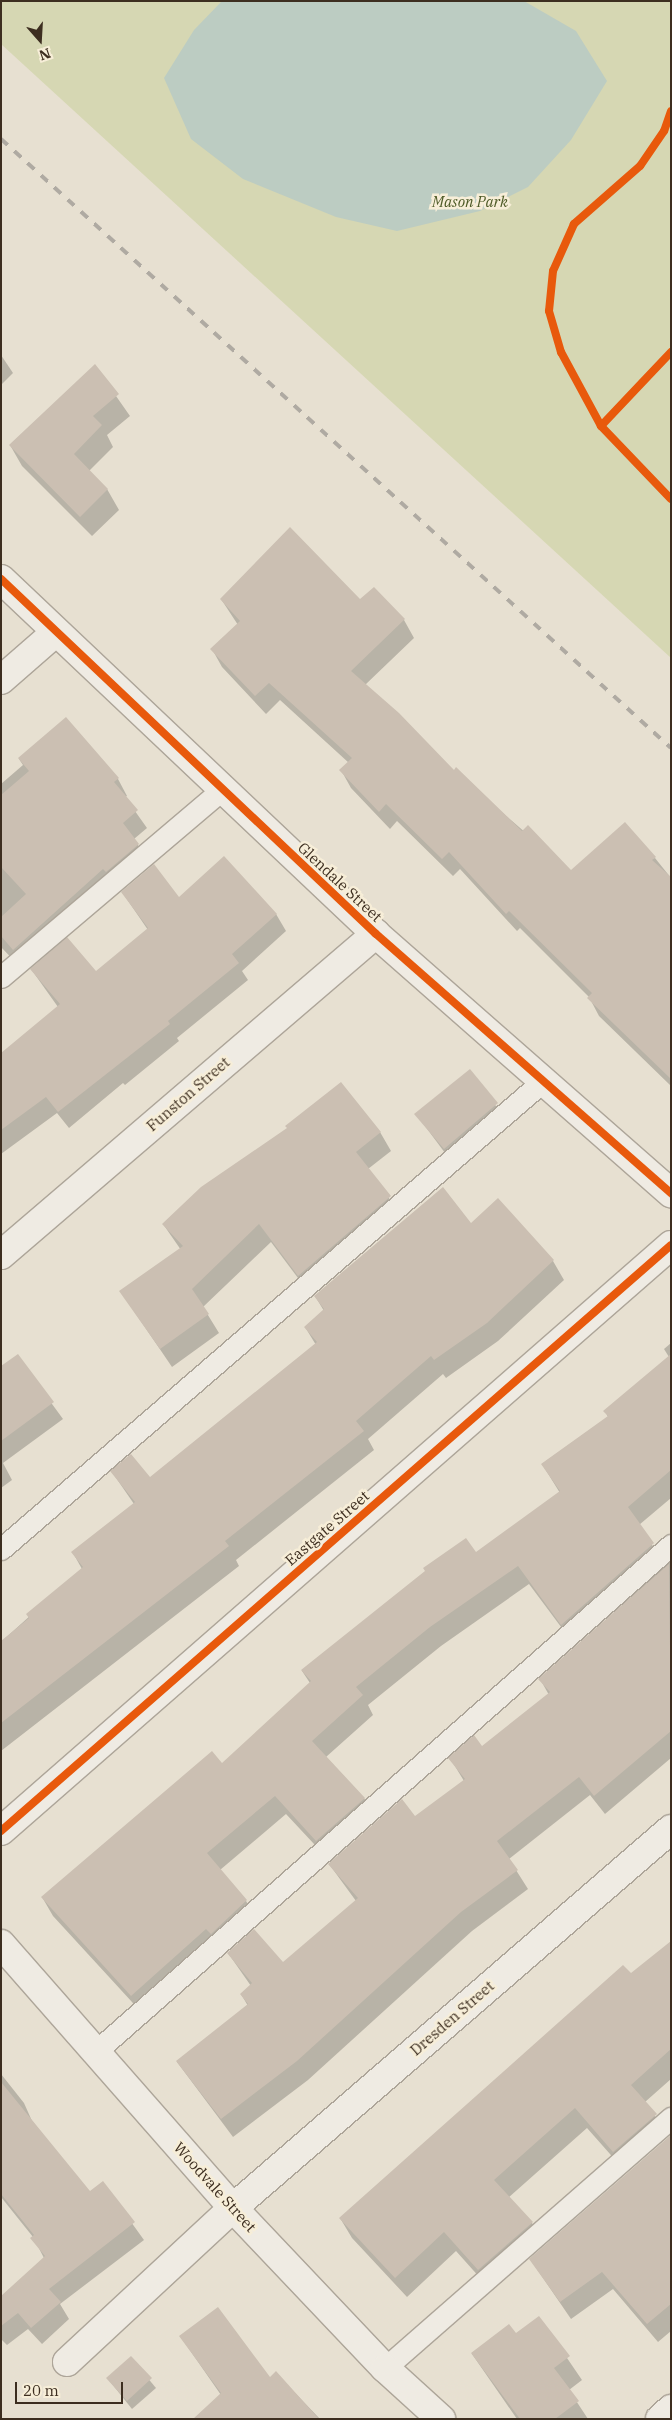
<!DOCTYPE html>
<html>
<head>
<meta charset="utf-8">
<style>
	body { margin:0 }
	#map { position:relative; width:672px; height:2420px; overflow:hidden; background:#e7e0d1; font-family:"IBM Plex Serif",serif }
	div>[style] { position:absolute }
	.green>* { inset:0; background:#d6d7b3 }
	.water>* { inset:0; background:#bcccc2 }
	.shadow>* { inset:0; background:#0003 }
	.building>* { inset:0; background:#cbbfb2 }
	.roads { filter:drop-shadow(1px 0 #ada599) drop-shadow(-1px 0 #ada599) drop-shadow(0 1px #ada599) drop-shadow(0 -1px #ada599) }
	.service>* { height:21px; margin:-10.5px; padding:0 10.5px; transform-origin:10.5px; border-radius:10.5px; background:#efebe3 }
	.minor>* { height:28px; margin:-14px; padding:0 14px; transform-origin:14px; border-radius:14px; background:#efebe3 }
	.rail>* { height:4px; margin-top:-2px; transform-origin:0; background:repeating-linear-gradient(90deg,#afaaa2 0 9px,transparent 0 18px) }
	.cycleway>* { height:8px; margin:-4px; padding:0 4px; transform-origin:4px; border-radius:4px; background:#e8590c }
	span { translate:-50% -50%; white-space:nowrap; text-align:center; line-height:1.15; -webkit-text-stroke:5px #f7eed8; paint-order:stroke }
	.park-label { font-size:15px; color:#4d5a26; font-style:italic }
	.street-label { font-size:15px; color:#3d2e20 }
	.frame { position:absolute; inset:0; border:2px solid #3d2e20; pointer-events:none }
	.north { position:absolute; left:15px; top:15px; width:50px; height:50px; -webkit-text-stroke:4px #f7eed8; paint-order:stroke; rotate:161deg; font-size:14px; font-weight:700; line-height:20px; text-align:center; color:#3d2e20 }
	.north::after { content:''; display:block; margin:auto; width:18px; height:22px; background:#3d2e20; clip-path:polygon(50% 0,100% 100%,50% 72%,0 100%) }
	.scale { position:absolute; left:15px; top:2382px; width:108px; height:22px; box-sizing:border-box; border:2px solid #3d2e20; border-top:0; padding-left:6px; font-size:15px; line-height:18px; white-space:nowrap; color:#3d2e20; -webkit-text-stroke:4px #f7eed8; paint-order:stroke }
</style>
</head>
<body>
<div id="map">
	<div class="green">
		<div style="clip-path:polygon(1px 1px,671px 1px,671px 658px,1px 44px)"></div>
	</div>
	<div class="water">
		<div style="clip-path:polygon(222px 1px,524px 1px,576px 31px,607px 81px,571px 140px,528px 187px,480px 211px,397px 231px,336px 217px,243px 179px,191px 139px,164px 78px,194px 30px)"></div>
	</div>
	<div class="shadow">
		<div style="clip-path:polygon(1px 355px,13px 373px,1px 385px)"></div>
		<div style="clip-path:polygon(95px 366px,130px 416px,107px 435px,113px 447px,89px 471px,107px 489px,119px 510px,92px 536px,22px 466px,10px 445px)"></div>
		<div style="clip-path:polygon(221px 599px,360px 601px,404px 620px,414px 638px,365px 685px,454px 771px,571px 872px,655px 858px,671px 878px,671px 1086px,599px 1016px,589px 997px,520px 928px,517px 931px,460px 869px,453px 876px,397px 821px,390px 829px,351px 788px,341px 770px,349px 763px,280px 700px,266px 714px,222px 667px,212px 649px,238px 625px)"></div>
		<div style="clip-path:polygon(19px 759px,118px 779px,127px 796px,125px 797px,147px 828px,134px 839px,148px 861px,21px 968px,1px 947px,1px 784px,23px 765px)"></div>
		<div style="clip-path:polygon(122px 892px,276px 914px,286px 931px,242px 971px,248px 980px,177px 1038px,179px 1041px,125px 1085px,123px 1083px,69px 1128px,57px 1113px,1px 1154px,1px 1055px,58px 1007px,31px 969px,96px 972px,148px 930px)"></div>
		<div style="clip-path:polygon(470px 1071px,507px 1121px,454px 1165px,416px 1114px)"></div>
		<div style="clip-path:polygon(380px 1132px,391px 1151px,368px 1169px,401px 1215px,310px 1294px,271px 1242px,203px 1307px,219px 1333px,172px 1367px,121px 1292px,181px 1250px,163px 1224px)"></div>
		<div style="clip-path:polygon(443px 1188px,471px 1224px,553px 1261px,564px 1280px,498px 1341px,446px 1378px,443px 1374px,368px 1439px,374px 1450px,236px 1560px,239px 1566px,1px 1751px,1px 1642px,82px 1569px,73px 1553px,134px 1504px,112px 1472px,150px 1479px,316px 1345px,305px 1327px,324px 1311px,315px 1296px)"></div>
		<div style="clip-path:polygon(671px 1343px,671px 1498px,639px 1525px,664px 1563px,573px 1643px,529px 1584px,441px 1646px,368px 1705px,373px 1715px,326px 1757px,364px 1798px,375px 1817px,328px 1859px,286px 1814px,220px 1870px,246px 1901px,257px 1919px,143px 2014px,53px 1916px,42px 1897px,222px 1765px,310px 1683px,302px 1671px,476px 1554px,560px 1493px,542px 1464px,608px 1417px,605px 1411px,669px 1357px,664px 1349px)"></div>
		<div style="clip-path:polygon(17px 1356px,63px 1419px,3px 1463px,12px 1480px,1px 1488px,1px 1367px)"></div>
		<div style="clip-path:polygon(671px 1561px,671px 1758px,605px 1814px,590px 1795px,509px 1859px,528px 1889px,472px 1931px,308px 2080px,233px 2137px,177px 2062px,248px 2006px,241px 1994px,251px 1986px,228px 1953px,283px 1964px,356px 1901px,329px 1864px,415px 1818px,464px 1781px,450px 1758px,482px 1747px,549px 1695px,540px 1679px)"></div>
		<div style="clip-path:polygon(671px 1942px,671px 2079px,645px 2102px,667px 2134px,625px 2171px,587px 2128px,508px 2198px,532px 2223px,543px 2243px,490px 2289px,456px 2251px,407px 2297px,352px 2238px,340px 2218px)"></div>
		<div style="clip-path:polygon(1px 2074px,24px 2103px,32px 2121px,90px 2193px,103px 2183px,144px 2240px,60px 2304px,69px 2319px,42px 2344px,28px 2329px,7px 2345px,1px 2339px,1px 2297px,44px 2258px,33px 2237px,1px 2197px)"></div>
		<div style="clip-path:polygon(671px 2136px,671px 2331px,658px 2342px,613px 2289px,571px 2319px,530px 2259px)"></div>
		<div style="clip-path:polygon(539px 2317px,582px 2380px,569px 2390px,588px 2419px,517px 2419px,472px 2354px,516px 2335px)"></div>
		<div style="clip-path:polygon(180px 2336px,269px 2379px,276px 2373px,320px 2419px,195px 2419px,221px 2395px)"></div>
		<div style="clip-path:polygon(131px 2358px,156px 2388px,132px 2409px,108px 2379px)"></div>
	</div>
	<div class="building">
		<div style="clip-path:polygon(95px 364px,119px 394px,93px 416px,102px 425px,74px 454px,108px 489px,80px 517px,9px 445px)"></div>
		<div style="clip-path:polygon(290px 527px,360px 599px,374px 587px,405px 619px,351px 671px,399px 713px,454px 770px,456px 767px,522px 831px,528px 825px,571px 870px,625px 822px,656px 857px,652px 860px,671px 877px,671px 1079px,587px 998px,592px 993px,509px 911px,506px 914px,449px 852px,442px 859px,386px 804px,379px 812px,339px 770px,352px 758px,269px 683px,255px 696px,210px 649px,240px 621px,220px 599px)"></div>
		<div style="clip-path:polygon(66px 717px,119px 778px,114px 782px,138px 810px,123px 823px,139px 844px,106px 872px,103px 869px,13px 950px,1px 936px,1px 917px,26px 894px,1px 867px,1px 795px,29px 771px,18px 758px)"></div>
		<div style="clip-path:polygon(224px 856px,277px 914px,232px 954px,239px 963px,168px 1021px,170px 1024px,58px 1112px,46px 1097px,1px 1130px,1px 1053px,60px 1004px,30px 969px,67px 937px,96px 971px,148px 928px,121px 892px,154px 864px,179px 897px)"></div>
		<div style="clip-path:polygon(470px 1069px,498px 1103px,444px 1149px,414px 1114px)"></div>
		<div style="clip-path:polygon(341px 1082px,381px 1132px,356px 1152px,391px 1196px,298px 1276px,259px 1224px,192px 1289px,209px 1314px,160px 1349px,119px 1291px,183px 1246px,162px 1224px,201px 1187px,287px 1128px,285px 1126px)"></div>
		<div style="clip-path:polygon(443px 1187px,471px 1223px,498px 1198px,554px 1260px,487px 1323px,434px 1360px,431px 1356px,356px 1421px,364px 1431px,225px 1541px,229px 1546px,1px 1723px,1px 1641px,29px 1618px,26px 1614px,83px 1567px,71px 1552px,135px 1502px,110px 1471px,131px 1454px,150px 1477px,317px 1342px,304px 1327px,324px 1309px,314px 1296px)"></div>
		<div style="clip-path:polygon(18px 1354px,54px 1402px,1px 1441px,1px 1366px)"></div>
		<div style="clip-path:polygon(671px 1354px,671px 1470px,628px 1507px,654px 1543px,561px 1625px,518px 1566px,430px 1627px,356px 1687px,363px 1695px,312px 1741px,365px 1798px,316px 1841px,275px 1796px,207px 1853px,247px 1900px,211px 1934px,206px 1929px,131px 1996px,41px 1897px,212px 1751px,222px 1763px,311px 1681px,301px 1670px,425px 1571px,423px 1568px,466px 1538px,476px 1552px,560px 1491px,541px 1464px,608px 1416px,603px 1411px)"></div>
		<div style="clip-path:polygon(669px 1564px,671px 1731px,594px 1796px,579px 1777px,497px 1841px,518px 1870px,461px 1912px,297px 2061px,221px 2119px,176px 2061px,248px 2004px,240px 1994px,252px 1983px,227px 1953px,254px 1929px,283px 1962px,358px 1898px,328px 1864px,402px 1799px,415px 1816px,465px 1779px,448px 1758px,474px 1735px,482px 1746px,550px 1692px,538px 1679px)"></div>
		<div style="clip-path:polygon(671px 1941px,671px 2049px,631px 2085px,657px 2114px,613px 2152px,575px 2108px,494px 2180px,533px 2222px,478px 2270px,444px 2232px,395px 2278px,339px 2218px,623px 1965px,631px 1973px)"></div>
		<div style="clip-path:polygon(1px 2082px,90px 2191px,103px 2181px,135px 2222px,49px 2289px,61px 2302px,31px 2328px,18px 2313px,1px 2326px,1px 2296px,45px 2256px,30px 2238px,34px 2235px,1px 2194px)"></div>
		<div style="clip-path:polygon(671px 2135px,671px 2304px,647px 2324px,602px 2272px,560px 2302px,529px 2259px)"></div>
		<div style="clip-path:polygon(218px 2307px,270px 2377px,276px 2371px,319px 2419px,193px 2419px,221px 2393px,179px 2336px)"></div>
		<div style="clip-path:polygon(539px 2316px,570px 2356px,554px 2368px,579px 2401px,555px 2419px,520px 2419px,471px 2353px,509px 2324px,516px 2333px)"></div>
		<div style="clip-path:polygon(131px 2356px,152px 2378px,127px 2401px,106px 2378px)"></div>
	</div>
	<div class="roads">
		<div class="service">
			<div style="left:1px;top:977px;width:291px;rotate:-40.3deg"></div>
			<div style="left:1px;top:1549px;width:716px;rotate:-40.81deg"></div>
			<div style="left:94px;top:2053px;width:769px;rotate:-41.36deg"></div>
			<div style="left:385px;top:2368px;width:380px;rotate:-41.2deg"></div>
		</div>
		<div class="minor">
			<div style="left:1px;top:579px;width:516px;rotate:43.43deg"></div>
			<div style="left:376px;top:934px;width:393px;rotate:41.3deg"></div>
			<div style="left:1px;top:680px;width:73px;rotate:-41.1deg"></div>
			<div style="left:1px;top:1255px;width:494px;rotate:-40.6deg"></div>
			<div style="left:1px;top:1831px;width:890px;rotate:-41.17deg"></div>
			<div style="left:1px;top:1944px;width:351px;rotate:48.7deg"></div>
			<div style="left:233px;top:2208px;width:221px;rotate:46.5deg"></div>
			<div style="left:385px;top:2368px;width:76px;rotate:42.3deg"></div>
			<div style="left:67px;top:2362px;width:226px;rotate:-42.9deg"></div>
			<div style="left:233px;top:2208px;width:579px;rotate:-40.87deg"></div>
			<div style="left:660px;top:2419px;width:15px;rotate:-42deg"></div>
		</div>
	</div>
	<div class="rail">
		<div style="left:1px;top:139px;width:905px;rotate:42.27deg"></div>
	</div>
	<div class="cycleway">
		<div style="left:671px;top:111px;width:21px;rotate:109deg"></div>
		<div style="left:664px;top:131px;width:42px;rotate:124.4deg"></div>
		<div style="left:640px;top:166px;width:88px;rotate:138.7deg"></div>
		<div style="left:574px;top:224px;width:51px;rotate:114.1deg"></div>
		<div style="left:553px;top:271px;width:40px;rotate:95.7deg"></div>
		<div style="left:549px;top:311px;width:43px;rotate:73.7deg"></div>
		<div style="left:561px;top:352px;width:84px;rotate:61.6deg"></div>
		<div style="left:601px;top:426px;width:101px;rotate:46.2deg"></div>
		<div style="left:601px;top:426px;width:102px;rotate:-46.6deg"></div>
		<div style="left:1px;top:579px;width:516px;rotate:43.43deg"></div>
		<div style="left:376px;top:934px;width:393px;rotate:41.3deg"></div>
		<div style="left:1px;top:1831px;width:890px;rotate:-41.17deg"></div>
	</div>
	<div class="park-label">
		<span style="left:470px;top:202px">Mason Park</span>
	</div>
	<div class="street-label">
		<span style="left:340px;top:882px;rotate:43deg">Glendale Street</span>
		<span style="left:188px;top:1094px;rotate:-41deg">Funston Street</span>
		<span style="left:327px;top:1528px;rotate:-41deg">Eastgate Street</span>
		<span style="left:452px;top:2018px;rotate:-41deg">Dresden Street</span>
		<span style="left:215px;top:2187px;rotate:48deg">Woodvale Street</span>
	</div>
	<div class="frame"></div>
	<div class="north">N</div>
	<div class="scale">20 m</div>
</div>
</body>
</html>
